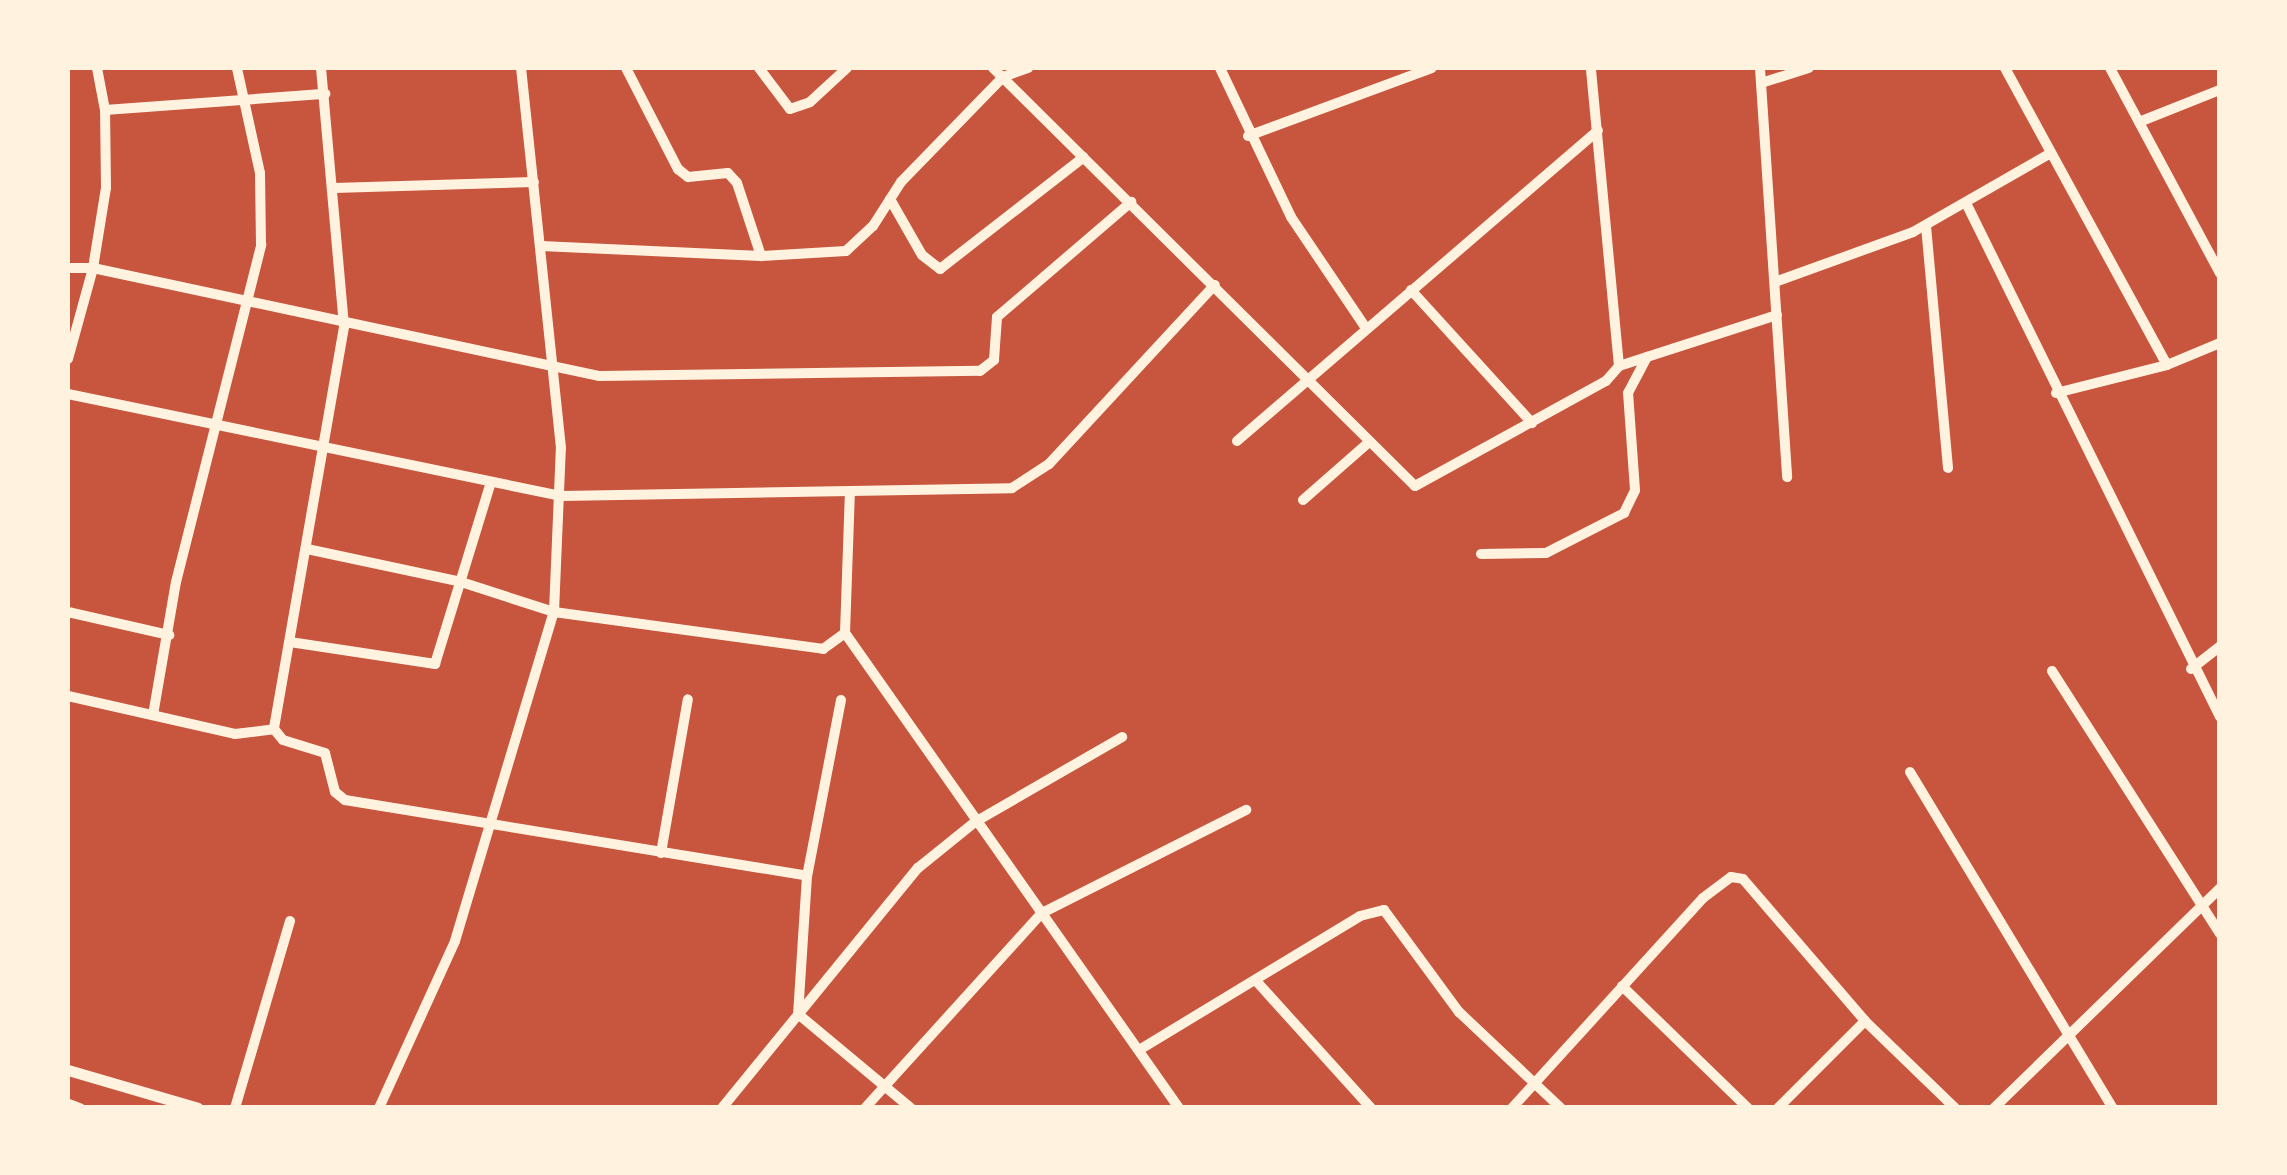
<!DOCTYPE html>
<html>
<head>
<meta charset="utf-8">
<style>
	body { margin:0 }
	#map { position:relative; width:2287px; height:1175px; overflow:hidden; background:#c8553d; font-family:Overpass,sans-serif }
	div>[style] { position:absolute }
	.minor>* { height:10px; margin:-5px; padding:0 5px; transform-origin:5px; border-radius:5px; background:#fff3e0 }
	.tertiary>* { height:11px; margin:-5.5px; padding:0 5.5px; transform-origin:5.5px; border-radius:5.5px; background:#fff3e0 }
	span { translate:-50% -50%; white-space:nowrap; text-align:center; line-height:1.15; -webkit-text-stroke:8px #fff3e0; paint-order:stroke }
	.frame { position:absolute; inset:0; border:70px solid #fff3e0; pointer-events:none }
</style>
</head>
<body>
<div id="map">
	<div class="minor">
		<div style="left:321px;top:68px;width:260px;rotate:84.9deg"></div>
		<div style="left:344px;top:327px;width:408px;rotate:99.9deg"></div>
		<div style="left:274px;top:729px;width:14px;rotate:51deg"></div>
		<div style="left:283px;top:740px;width:44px;rotate:17.2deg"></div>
		<div style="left:325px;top:753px;width:40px;rotate:75.6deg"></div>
		<div style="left:335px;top:792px;width:13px;rotate:39deg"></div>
		<div style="left:345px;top:800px;width:468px;rotate:9.3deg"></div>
		<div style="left:626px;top:68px;width:114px;rotate:62.8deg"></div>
		<div style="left:678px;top:169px;width:13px;rotate:39deg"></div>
		<div style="left:688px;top:177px;width:40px;rotate:-5.7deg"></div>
		<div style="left:728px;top:173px;width:13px;rotate:48deg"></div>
		<div style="left:737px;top:183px;width:77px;rotate:71.8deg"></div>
		<div style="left:759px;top:68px;width:51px;rotate:52.9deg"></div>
		<div style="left:790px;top:109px;width:21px;rotate:-19deg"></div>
		<div style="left:810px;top:102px;width:50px;rotate:-42.6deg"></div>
		<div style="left:993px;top:68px;width:594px;rotate:44.73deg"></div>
		<div style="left:1415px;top:486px;width:218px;rotate:-28.8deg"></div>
		<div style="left:1606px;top:381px;width:20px;rotate:-49deg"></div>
		<div style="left:1619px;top:366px;width:299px;rotate:-95.4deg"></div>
		<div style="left:1220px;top:68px;width:165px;rotate:64.5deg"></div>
		<div style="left:1291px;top:217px;width:134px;rotate:56deg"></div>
		<div style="left:1760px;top:68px;width:410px;rotate:86.2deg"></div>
		<div style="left:2005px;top:68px;width:338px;rotate:61.4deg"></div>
		<div style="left:2110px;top:68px;width:233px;rotate:61.8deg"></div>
		<div style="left:1761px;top:83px;width:50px;rotate:-17.4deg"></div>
		<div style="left:105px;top:110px;width:221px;rotate:-4.2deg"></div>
		<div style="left:2139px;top:122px;width:87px;rotate:-21.6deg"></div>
		<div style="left:1248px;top:136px;width:196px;rotate:-20.3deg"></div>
		<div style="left:334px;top:188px;width:200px;rotate:-1.7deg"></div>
		<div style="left:890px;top:199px;width:64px;rotate:60.3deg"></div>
		<div style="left:922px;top:255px;width:23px;rotate:38deg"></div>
		<div style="left:940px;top:269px;width:182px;rotate:-37.9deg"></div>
		<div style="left:1967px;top:205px;width:571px;rotate:63.7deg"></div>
		<div style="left:1926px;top:226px;width:243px;rotate:84.8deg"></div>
		<div style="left:541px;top:246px;width:220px;rotate:2.6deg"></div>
		<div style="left:761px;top:256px;width:85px;rotate:-3.4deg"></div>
		<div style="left:846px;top:251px;width:37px;rotate:-43deg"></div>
		<div style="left:873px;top:226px;width:52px;rotate:-57.5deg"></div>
		<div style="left:901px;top:182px;width:146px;rotate:-45.8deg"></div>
		<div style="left:1003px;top:77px;width:27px;rotate:-20deg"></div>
		<div style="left:68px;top:268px;width:25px"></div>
		<div style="left:93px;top:268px;width:517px;rotate:12.05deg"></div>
		<div style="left:599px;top:376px;width:381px;rotate:-0.8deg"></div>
		<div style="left:980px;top:371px;width:18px;rotate:-38deg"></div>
		<div style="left:994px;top:360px;width:43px;rotate:-86deg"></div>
		<div style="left:997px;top:317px;width:177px;rotate:-40.6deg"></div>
		<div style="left:1775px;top:282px;width:147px;rotate:-19.9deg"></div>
		<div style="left:1913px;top:232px;width:159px;rotate:-29.8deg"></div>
		<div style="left:1411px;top:290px;width:180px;rotate:47.7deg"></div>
		<div style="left:68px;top:359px;width:94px;rotate:-74.6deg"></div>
		<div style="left:93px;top:268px;width:81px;rotate:-80.8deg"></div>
		<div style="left:106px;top:188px;width:78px;rotate:-90.7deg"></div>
		<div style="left:105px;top:110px;width:43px;rotate:-100.8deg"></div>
		<div style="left:1619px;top:366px;width:166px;rotate:-17.9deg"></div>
		<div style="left:2056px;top:393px;width:114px;rotate:-14.2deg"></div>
		<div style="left:2167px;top:365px;width:57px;rotate:-22.5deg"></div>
		<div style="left:68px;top:394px;width:503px;rotate:11.69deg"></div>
		<div style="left:561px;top:496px;width:451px;rotate:-1deg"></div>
		<div style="left:1012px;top:488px;width:44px;rotate:-33deg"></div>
		<div style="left:1049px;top:464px;width:244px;rotate:-47.2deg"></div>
		<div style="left:1237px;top:441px;width:476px;rotate:-40.7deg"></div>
		<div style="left:1303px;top:500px;width:86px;rotate:-41.2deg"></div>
		<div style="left:307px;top:549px;width:154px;rotate:12deg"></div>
		<div style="left:458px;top:581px;width:101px;rotate:17.9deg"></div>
		<div style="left:554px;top:612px;width:272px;rotate:7.8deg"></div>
		<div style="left:823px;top:649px;width:27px;rotate:-36deg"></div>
		<div style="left:845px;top:633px;width:141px;rotate:-88deg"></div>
		<div style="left:1481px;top:554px;width:65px;rotate:-0.9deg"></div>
		<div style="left:1546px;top:553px;width:88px;rotate:-27.1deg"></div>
		<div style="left:1624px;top:513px;width:25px;rotate:-64deg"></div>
		<div style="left:1635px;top:490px;width:97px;rotate:-94.1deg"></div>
		<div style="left:1628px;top:393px;width:41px;rotate:-62.2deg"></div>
		<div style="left:68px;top:612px;width:104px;rotate:12.8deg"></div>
		<div style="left:845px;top:633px;width:581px;rotate:54.89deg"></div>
		<div style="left:290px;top:642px;width:147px;rotate:8.6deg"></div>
		<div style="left:435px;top:664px;width:190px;rotate:-72.9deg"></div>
		<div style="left:2191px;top:669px;width:37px;rotate:-38deg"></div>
		<div style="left:2052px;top:671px;width:312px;rotate:57.4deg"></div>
		<div style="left:68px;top:696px;width:171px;rotate:12.8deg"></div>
		<div style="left:235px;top:734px;width:39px;rotate:-7deg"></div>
		<div style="left:841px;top:700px;width:179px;rotate:100.9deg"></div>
		<div style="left:807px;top:876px;width:138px;rotate:93.7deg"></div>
		<div style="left:798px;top:1014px;width:147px;rotate:39.8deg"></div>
		<div style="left:153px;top:715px;width:135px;rotate:-80.2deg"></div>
		<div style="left:176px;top:582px;width:348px;rotate:-75.8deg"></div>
		<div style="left:261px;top:245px;width:72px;rotate:-90.8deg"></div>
		<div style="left:260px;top:173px;width:107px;rotate:-102.4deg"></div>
		<div style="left:1910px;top:772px;width:393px;rotate:58.9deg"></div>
		<div style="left:661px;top:853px;width:156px;rotate:-80.1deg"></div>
		<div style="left:1258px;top:983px;width:169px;rotate:47.9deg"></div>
		<div style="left:1622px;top:986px;width:175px;rotate:44.1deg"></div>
		<div style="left:1139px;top:1050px;width:258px;rotate:-31.2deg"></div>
		<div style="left:1360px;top:916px;width:25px;rotate:-14deg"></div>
		<div style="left:1384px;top:910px;width:127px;rotate:53.7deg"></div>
		<div style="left:1459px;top:1012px;width:140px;rotate:43.3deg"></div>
		<div style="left:235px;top:1108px;width:195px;rotate:-73.6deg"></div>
		<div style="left:379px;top:1108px;width:183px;rotate:-65.5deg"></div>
		<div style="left:455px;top:941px;width:344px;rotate:-73.3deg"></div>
		<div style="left:554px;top:612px;width:164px;rotate:-87.6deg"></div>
		<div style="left:561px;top:448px;width:382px;rotate:-96deg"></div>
		<div style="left:722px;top:1108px;width:310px;rotate:-50.8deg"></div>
		<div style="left:918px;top:868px;width:73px;rotate:-38.9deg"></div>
		<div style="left:975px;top:822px;width:170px;rotate:-30deg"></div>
		<div style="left:865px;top:1108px;width:263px;rotate:-47.8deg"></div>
		<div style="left:1042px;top:913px;width:229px;rotate:-26.8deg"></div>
		<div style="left:1512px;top:1108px;width:284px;rotate:-47.7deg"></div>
		<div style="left:1703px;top:898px;width:35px;rotate:-37deg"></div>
		<div style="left:1731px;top:877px;width:12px;rotate:9deg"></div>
		<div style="left:1743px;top:879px;width:187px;rotate:49.3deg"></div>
		<div style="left:1865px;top:1021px;width:125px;rotate:44deg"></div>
		<div style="left:1778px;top:1108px;width:123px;rotate:-45deg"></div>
		<div style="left:1994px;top:1108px;width:315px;rotate:-44.2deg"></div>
	</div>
	<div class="tertiary">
		<div style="left:68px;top:1070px;width:135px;rotate:16.3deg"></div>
		<div style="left:68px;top:1104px;width:12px;rotate:20deg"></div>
	</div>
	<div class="frame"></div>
</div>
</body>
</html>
